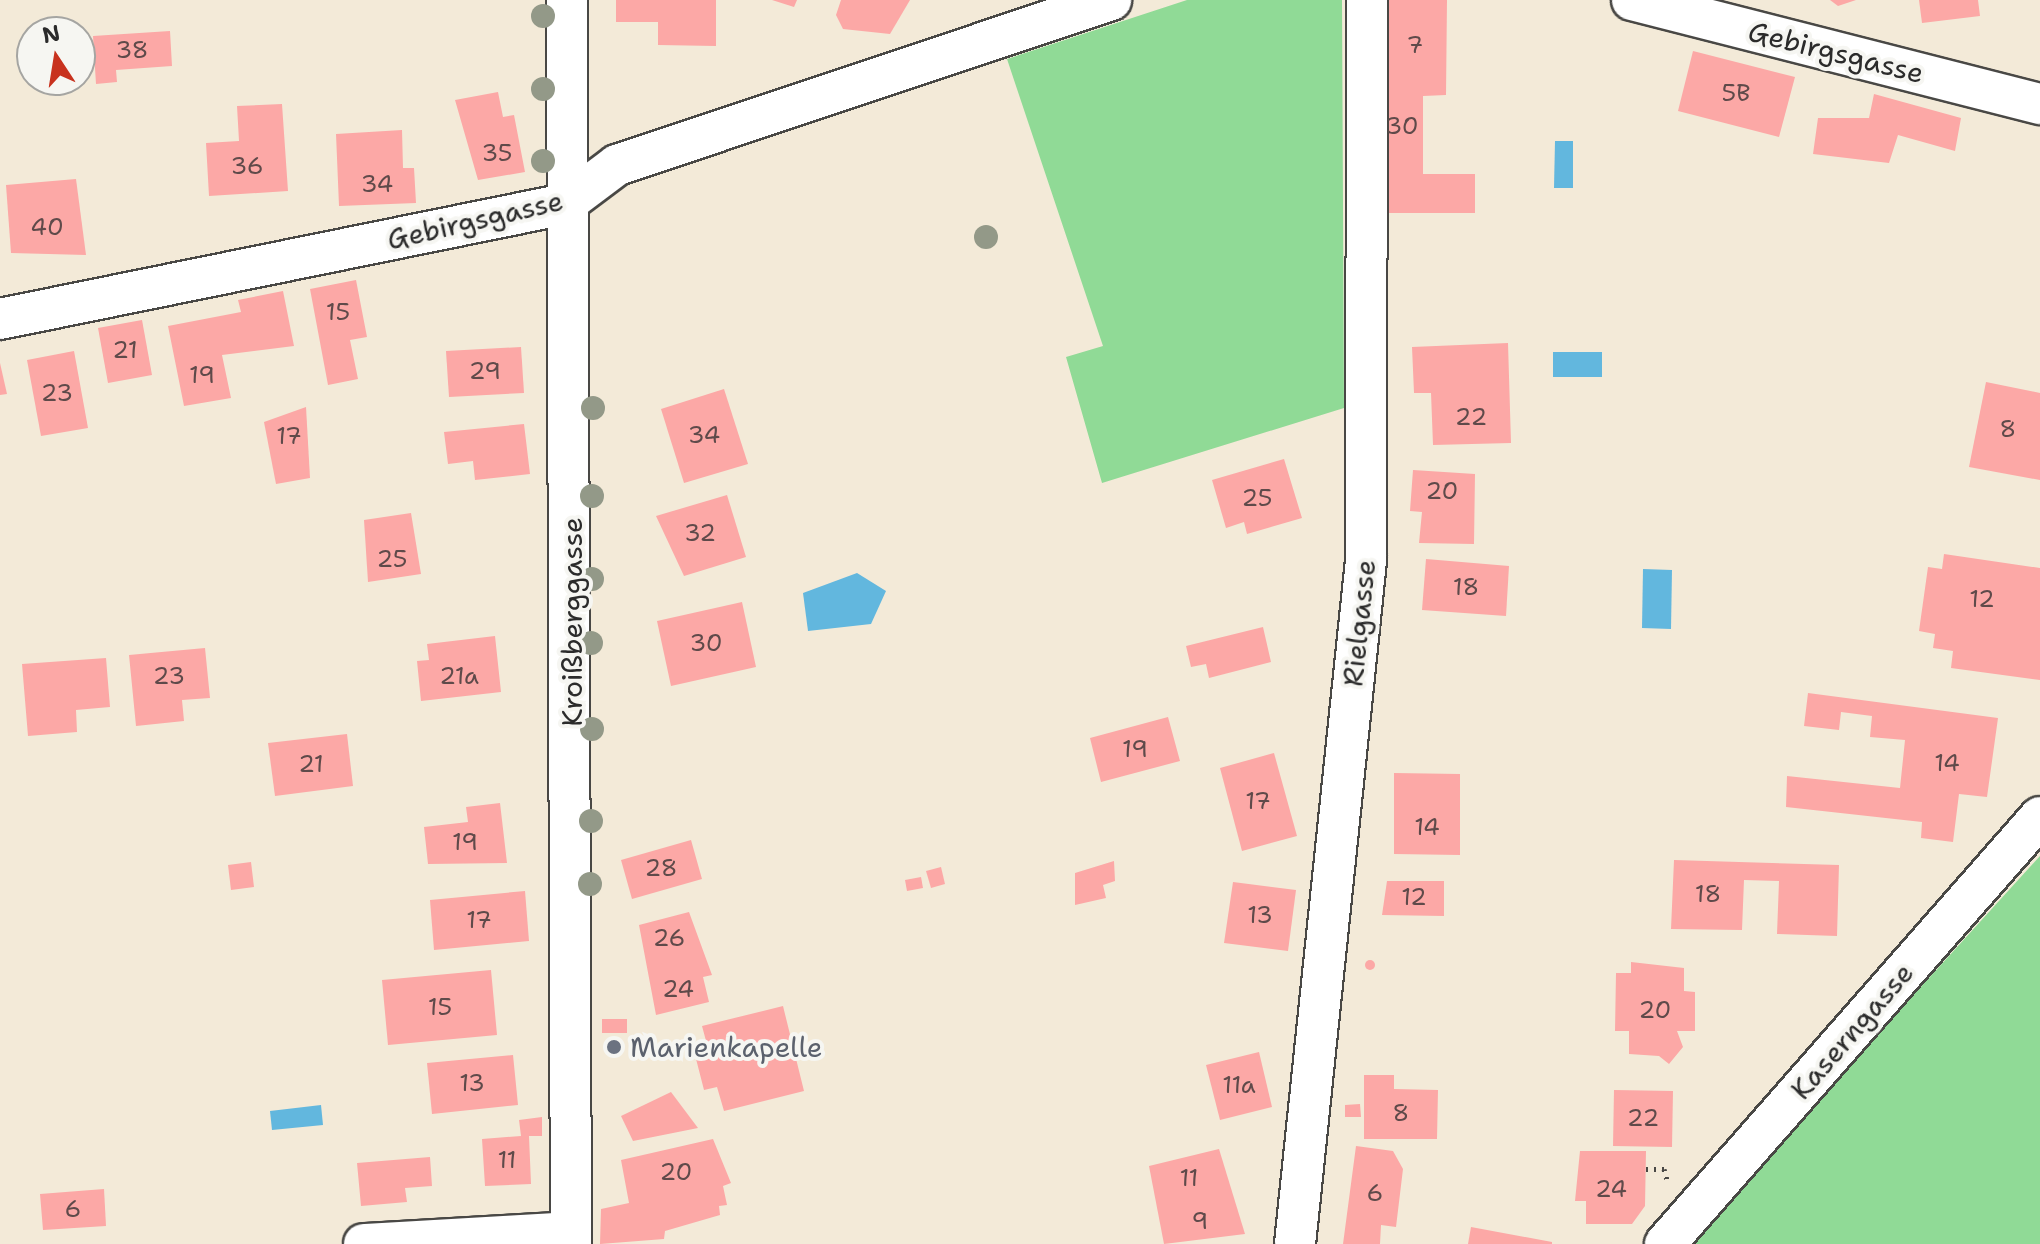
<!DOCTYPE html>
<html>
<head>
<meta charset="utf-8">
<style>
	body { margin:0 }
	#map { position:relative; width:2040px; height:1244px; overflow:hidden; background:#f3ead8; font-family:"Shantell Sans",sans-serif }
	div>[style] { position:absolute }
	.green>* { inset:0; background:#90da96 }
	.water>* { inset:0; background:#62b7de }
	.building>* { inset:0; background:#fca8a6 }
	.round { border-radius:50% }
	.path>* { height:5px; margin-top:-2.5px; transform-origin:0; background:repeating-linear-gradient(90deg,#494845 0 2px,transparent 0 8px) }
	.roads { filter:drop-shadow(2px 0 #494845) drop-shadow(-2px 0 #494845) drop-shadow(0 2px #494845) drop-shadow(0 -2px #494845) }
	.minor>* { height:40px; margin:-20px; padding:0 20px; transform-origin:20px; border-radius:20px; background:#fff }
	.trees>* { width:24px; height:24px; margin:-12px; border-radius:50%; background:#939988 }
	.dots>* { width:22px; height:22px; translate:-50% -50%; box-sizing:border-box; border:4px solid #f6f6f2; border-radius:50% }
	span { translate:-50% -50%; white-space:nowrap; text-align:center; line-height:1.15; -webkit-text-stroke:8px #f6f6f2; paint-order:stroke }
	.number-label { font-size:24px; color:#5f4a4a }
	.number-label span { -webkit-text-stroke-width:0 }
	.street-label { font-size:28px; color:#2b2b2b }
	.worship-label { font-size:28px; color:#5b616d }
	.left { translate:0 -50%; text-align:left }
	.north { position:absolute; left:16px; top:16px; width:80px; height:80px; box-sizing:border-box; background:#f6f6f2; border:2px solid #a5a5a2; border-radius:50%; rotate:348deg; font-size:22px; font-weight:700; line-height:32px; text-align:center; color:#2b2b2b }
	.north::after { content:''; display:block; margin:auto; width:28px; height:36px; background:#c8321e; clip-path:polygon(50% 0,100% 100%,50% 72%,0 100%) }
</style>
</head>
<body>
<div id="map">
	<div class="green">
		<div style="clip-path:polygon(1187px 0,1342px 0,1344px 408px,1102px 483px,1066px 357px,1103px 346px,1007px 59px)"></div>
		<div style="clip-path:polygon(2040px 856px,2040px 1244px,1694px 1244px,1837px 1079px)"></div>
	</div>
	<div class="water">
		<div style="clip-path:polygon(1555px 141px,1573px 141px,1573px 188px,1554px 188px)"></div>
		<div style="clip-path:polygon(1553px 352px,1602px 352px,1602px 377px,1553px 377px)"></div>
		<div style="clip-path:polygon(1643px 569px,1672px 570px,1671px 629px,1642px 628px)"></div>
		<div style="clip-path:polygon(857px 573px,886px 591px,871px 624px,808px 631px,803px 593px)"></div>
		<div style="clip-path:polygon(321px 1105px,323px 1125px,272px 1130px,270px 1111px)"></div>
	</div>
	<div class="building">
		<div style="clip-path:polygon(616px 0,716px 0,716px 46px,658px 45px,658px 22px,616px 22px)"></div>
		<div style="clip-path:polygon(772px 0,797px 0,794px 7px)"></div>
		<div style="clip-path:polygon(841px 0,910px 0,890px 34px,843px 29px,836px 15px)"></div>
		<div style="clip-path:polygon(1381px 0,1447px 0,1446px 95px,1423px 96px,1423px 174px,1475px 174px,1475px 213px,1378px 213px)"></div>
		<div style="clip-path:polygon(1830px 0,1856px 0,1838px 6px)"></div>
		<div style="clip-path:polygon(1919px 0,1978px 0,1980px 16px,1922px 23px)"></div>
		<div style="clip-path:polygon(170px 31px,172px 66px,116px 70px,117px 82px,96px 84px,93px 36px)"></div>
		<div style="clip-path:polygon(1693px 51px,1795px 77px,1779px 137px,1678px 111px)"></div>
		<div style="clip-path:polygon(498px 92px,503px 117px,514px 115px,525px 172px,478px 180px,455px 100px)"></div>
		<div style="clip-path:polygon(1874px 94px,1961px 118px,1955px 151px,1898px 135px,1889px 163px,1813px 154px,1818px 118px,1869px 118px)"></div>
		<div style="clip-path:polygon(282px 104px,288px 191px,209px 196px,206px 143px,239px 141px,237px 106px)"></div>
		<div style="clip-path:polygon(402px 130px,403px 168px,414px 168px,416px 203px,339px 206px,336px 134px)"></div>
		<div style="clip-path:polygon(76px 179px,86px 255px,11px 253px,6px 185px)"></div>
		<div style="clip-path:polygon(356px 280px,367px 337px,350px 340px,358px 379px,328px 385px,310px 289px)"></div>
		<div style="clip-path:polygon(283px 291px,294px 346px,222px 355px,231px 398px,184px 406px,168px 326px,241px 312px,238px 300px)"></div>
		<div style="clip-path:polygon(142px 320px,152px 375px,108px 383px,98px 328px)"></div>
		<div style="clip-path:polygon(1508px 343px,1511px 443px,1433px 445px,1431px 393px,1414px 393px,1412px 347px)"></div>
		<div style="clip-path:polygon(521px 347px,524px 393px,449px 397px,446px 351px)"></div>
		<div style="clip-path:polygon(74px 351px,88px 428px,41px 436px,27px 360px)"></div>
		<div style="clip-path:polygon(0 363px,7px 394px,0 395px)"></div>
		<div style="clip-path:polygon(1986px 382px,2040px 393px,2040px 480px,1969px 467px)"></div>
		<div style="clip-path:polygon(724px 389px,748px 464px,684px 483px,661px 409px)"></div>
		<div style="clip-path:polygon(306px 407px,310px 478px,276px 484px,264px 422px)"></div>
		<div style="clip-path:polygon(524px 424px,530px 474px,475px 480px,473px 461px,448px 464px,444px 432px)"></div>
		<div style="clip-path:polygon(1284px 459px,1302px 518px,1247px 534px,1244px 522px,1226px 528px,1212px 480px)"></div>
		<div style="clip-path:polygon(1413px 470px,1475px 474px,1474px 544px,1419px 543px,1422px 512px,1410px 511px)"></div>
		<div style="clip-path:polygon(727px 495px,746px 557px,684px 576px,656px 516px)"></div>
		<div style="clip-path:polygon(411px 513px,421px 574px,368px 582px,364px 520px)"></div>
		<div style="clip-path:polygon(1944px 554px,2040px 568px,2040px 680px,1951px 668px,1953px 651px,1933px 648px,1935px 634px,1919px 631px,1928px 567px,1942px 569px)"></div>
		<div style="clip-path:polygon(1426px 559px,1509px 566px,1506px 616px,1422px 610px)"></div>
		<div style="clip-path:polygon(742px 602px,756px 667px,671px 686px,657px 621px)"></div>
		<div style="clip-path:polygon(1263px 627px,1271px 662px,1209px 678px,1206px 664px,1191px 667px,1186px 646px)"></div>
		<div style="clip-path:polygon(495px 636px,501px 692px,421px 701px,417px 661px,429px 660px,427px 644px)"></div>
		<div style="clip-path:polygon(205px 648px,210px 698px,182px 700px,184px 721px,136px 726px,129px 655px)"></div>
		<div style="clip-path:polygon(106px 658px,110px 707px,76px 710px,77px 732px,28px 736px,22px 664px)"></div>
		<div style="clip-path:polygon(1808px 693px,1998px 718px,1987px 797px,1959px 794px,1953px 842px,1921px 838px,1922px 822px,1786px 807px,1787px 776px,1900px 788px,1905px 740px,1870px 737px,1872px 716px,1841px 712px,1839px 730px,1804px 726px)"></div>
		<div style="clip-path:polygon(1168px 717px,1180px 761px,1101px 782px,1090px 738px)"></div>
		<div style="clip-path:polygon(347px 734px,353px 786px,275px 796px,268px 743px)"></div>
		<div style="clip-path:polygon(1274px 753px,1297px 836px,1242px 851px,1220px 768px)"></div>
		<div style="clip-path:polygon(1460px 774px,1460px 855px,1394px 854px,1394px 773px)"></div>
		<div style="clip-path:polygon(500px 803px,507px 863px,428px 864px,424px 827px,468px 822px,466px 807px)"></div>
		<div style="clip-path:polygon(691px 840px,702px 879px,632px 899px,621px 860px)"></div>
		<div style="clip-path:polygon(1674px 860px,1839px 865px,1837px 936px,1777px 934px,1779px 881px,1744px 880px,1742px 930px,1671px 929px)"></div>
		<div style="clip-path:polygon(1114px 861px,1115px 881px,1103px 885px,1106px 898px,1075px 905px,1075px 873px)"></div>
		<div style="clip-path:polygon(251px 862px,254px 887px,231px 890px,228px 865px)"></div>
		<div style="clip-path:polygon(941px 867px,945px 884px,931px 888px,926px 871px)"></div>
		<div style="clip-path:polygon(921px 877px,923px 888px,907px 891px,905px 880px)"></div>
		<div style="clip-path:polygon(1387px 881px,1444px 881px,1444px 916px,1382px 915px)"></div>
		<div style="clip-path:polygon(1233px 882px,1296px 890px,1288px 951px,1224px 943px)"></div>
		<div style="clip-path:polygon(525px 891px,529px 941px,434px 950px,430px 900px)"></div>
		<div style="clip-path:polygon(689px 912px,712px 975px,703px 977px,709px 1002px,656px 1015px,639px 925px)"></div>
		<div class="round" style="left:1365px;top:960px;width:10px;height:10px"></div>
		<div style="clip-path:polygon(1631px 962px,1684px 968px,1684px 991px,1695px 992px,1695px 1031px,1677px 1031px,1683px 1047px,1669px 1064px,1659px 1056px,1629px 1054px,1629px 1031px,1615px 1031px,1616px 973px,1631px 973px)"></div>
		<div style="clip-path:polygon(491px 970px,497px 1035px,388px 1045px,382px 980px)"></div>
		<div style="clip-path:polygon(783px 1006px,804px 1091px,724px 1111px,717px 1087px,704px 1090px,695px 1055px,709px 1052px,702px 1026px)"></div>
		<div style="clip-path:polygon(602px 1019px,627px 1019px,627px 1033px,602px 1033px)"></div>
		<div style="clip-path:polygon(609px 1041px,619px 1041px,619px 1054px,609px 1053px)"></div>
		<div style="clip-path:polygon(1259px 1052px,1272px 1107px,1220px 1120px,1206px 1065px)"></div>
		<div style="clip-path:polygon(513px 1055px,518px 1105px,432px 1114px,427px 1063px)"></div>
		<div style="clip-path:polygon(1364px 1075px,1394px 1075px,1394px 1089px,1438px 1090px,1437px 1139px,1364px 1139px)"></div>
		<div style="clip-path:polygon(1614px 1090px,1673px 1091px,1672px 1147px,1613px 1146px)"></div>
		<div style="clip-path:polygon(671px 1092px,698px 1128px,633px 1141px,621px 1116px)"></div>
		<div style="clip-path:polygon(1360px 1104px,1361px 1117px,1345px 1117px,1345px 1105px)"></div>
		<div style="clip-path:polygon(542px 1117px,542px 1136px,529px 1136px,531px 1184px,485px 1186px,482px 1139px,521px 1136px,519px 1120px)"></div>
		<div style="clip-path:polygon(713px 1139px,731px 1183px,723px 1186px,727px 1205px,719px 1206px,720px 1215px,665px 1231px,664px 1239px,600px 1244px,601px 1209px,629px 1203px,621px 1160px)"></div>
		<div style="clip-path:polygon(1356px 1146px,1393px 1151px,1403px 1169px,1396px 1227px,1381px 1225px,1380px 1244px,1343px 1244px)"></div>
		<div style="clip-path:polygon(1219px 1149px,1245px 1234px,1164px 1244px,1149px 1166px)"></div>
		<div style="clip-path:polygon(1580px 1151px,1646px 1151px,1645px 1206px,1632px 1224px,1586px 1224px,1586px 1201px,1575px 1201px)"></div>
		<div style="clip-path:polygon(430px 1157px,432px 1186px,405px 1188px,407px 1202px,361px 1206px,357px 1163px)"></div>
		<div style="clip-path:polygon(104px 1189px,106px 1226px,43px 1230px,40px 1194px)"></div>
		<div style="clip-path:polygon(1471px 1227px,1552px 1242px,1552px 1244px,1468px 1244px)"></div>
	</div>
	<div class="path">
		<div style="left:1646px;top:1169px;width:18px"></div>
		<div style="left:1664px;top:1169px;width:15px;rotate:74deg"></div>
	</div>
	<div class="roads">
		<div class="minor">
			<div style="left:567px;top:0;width:1244px;rotate:89.82deg"></div>
			<div style="left:1632px;top:0;width:421px;rotate:14.3deg"></div>
			<div style="left:0;top:319px;width:577px;rotate:-11.5deg"></div>
			<div style="left:565px;top:204px;width:65px;rotate:-36.9deg"></div>
			<div style="left:617px;top:165px;width:521px;rotate:-18.47deg"></div>
			<div style="left:364px;top:1244px;width:207px;rotate:-3.3deg"></div>
			<div style="left:1295px;top:1244px;width:688px;rotate:-84.07deg"></div>
			<div style="left:1366px;top:560px;width:560px;rotate:-89.9deg"></div>
			<div style="left:1665px;top:1244px;width:568px;rotate:-48.71deg"></div>
		</div>
	</div>
	<div class="trees">
		<div style="left:543px;top:16px"></div>
		<div style="left:543px;top:89px"></div>
		<div style="left:543px;top:161px"></div>
		<div style="left:986px;top:237px"></div>
		<div style="left:593px;top:408px"></div>
		<div style="left:592px;top:496px"></div>
		<div style="left:592px;top:579px"></div>
		<div style="left:591px;top:643px"></div>
		<div style="left:592px;top:729px"></div>
		<div style="left:591px;top:821px"></div>
		<div style="left:590px;top:884px"></div>
	</div>
	<div class="dots">
		<div style="left:614px;top:1047px;background:#6b7280"></div>
	</div>
	<div class="number-label">
		<span style="left:1415px;top:46px">7</span>
		<span style="left:132px;top:51px">38</span>
		<span style="left:1736px;top:94px">5B</span>
		<span style="left:1402px;top:127px">30</span>
		<span style="left:497px;top:154px">35</span>
		<span style="left:247px;top:167px">36</span>
		<span style="left:377px;top:185px">34</span>
		<span style="left:47px;top:228px">40</span>
		<span style="left:338px;top:313px">15</span>
		<span style="left:125px;top:351px">21</span>
		<span style="left:485px;top:372px">29</span>
		<span style="left:202px;top:376px">19</span>
		<span style="left:57px;top:394px">23</span>
		<span style="left:1471px;top:418px">22</span>
		<span style="left:2008px;top:430px">8</span>
		<span style="left:704px;top:436px">34</span>
		<span style="left:289px;top:437px">17</span>
		<span style="left:1442px;top:492px">20</span>
		<span style="left:1257px;top:499px">25</span>
		<span style="left:700px;top:534px">32</span>
		<span style="left:392px;top:560px">25</span>
		<span style="left:1466px;top:588px">18</span>
		<span style="left:1982px;top:600px">12</span>
		<span style="left:706px;top:644px">30</span>
		<span style="left:169px;top:677px">23</span>
		<span style="left:459px;top:677px">21a</span>
		<span style="left:1135px;top:750px">19</span>
		<span style="left:1947px;top:764px">14</span>
		<span style="left:311px;top:765px">21</span>
		<span style="left:1258px;top:802px">17</span>
		<span style="left:1427px;top:828px">14</span>
		<span style="left:465px;top:843px">19</span>
		<span style="left:661px;top:869px">28</span>
		<span style="left:1708px;top:895px">18</span>
		<span style="left:1414px;top:898px">12</span>
		<span style="left:1260px;top:916px">13</span>
		<span style="left:479px;top:921px">17</span>
		<span style="left:669px;top:939px">26</span>
		<span style="left:678px;top:990px">24</span>
		<span style="left:440px;top:1008px">15</span>
		<span style="left:1655px;top:1011px">20</span>
		<span style="left:472px;top:1084px">13</span>
		<span style="left:1239px;top:1086px">11a</span>
		<span style="left:1401px;top:1114px">8</span>
		<span style="left:1643px;top:1119px">22</span>
		<span style="left:507px;top:1161px">11</span>
		<span style="left:676px;top:1173px">20</span>
		<span style="left:1189px;top:1179px">11</span>
		<span style="left:1611px;top:1190px">24</span>
		<span style="left:1375px;top:1194px">6</span>
		<span style="left:73px;top:1210px">6</span>
		<span style="left:1200px;top:1222px">9</span>
	</div>
	<div class="street-label">
		<span style="left:1836px;top:52px;rotate:14deg">Gebirgsgasse</span>
		<span style="left:475px;top:220px;rotate:-13deg">Gebirgsgasse</span>
		<span style="left:572px;top:622px;rotate:-90deg">Kroißberggasse</span>
		<span style="left:1359px;top:623px;rotate:-84deg">Rielgasse</span>
		<span style="left:1852px;top:1031px;rotate:-49deg">Kaserngasse</span>
	</div>
	<div class="worship-label">
		<span class="left" style="left:630px;top:1047px">Marienkapelle</span>
	</div>
	<div class="north">N</div>
</div>
</body>
</html>
